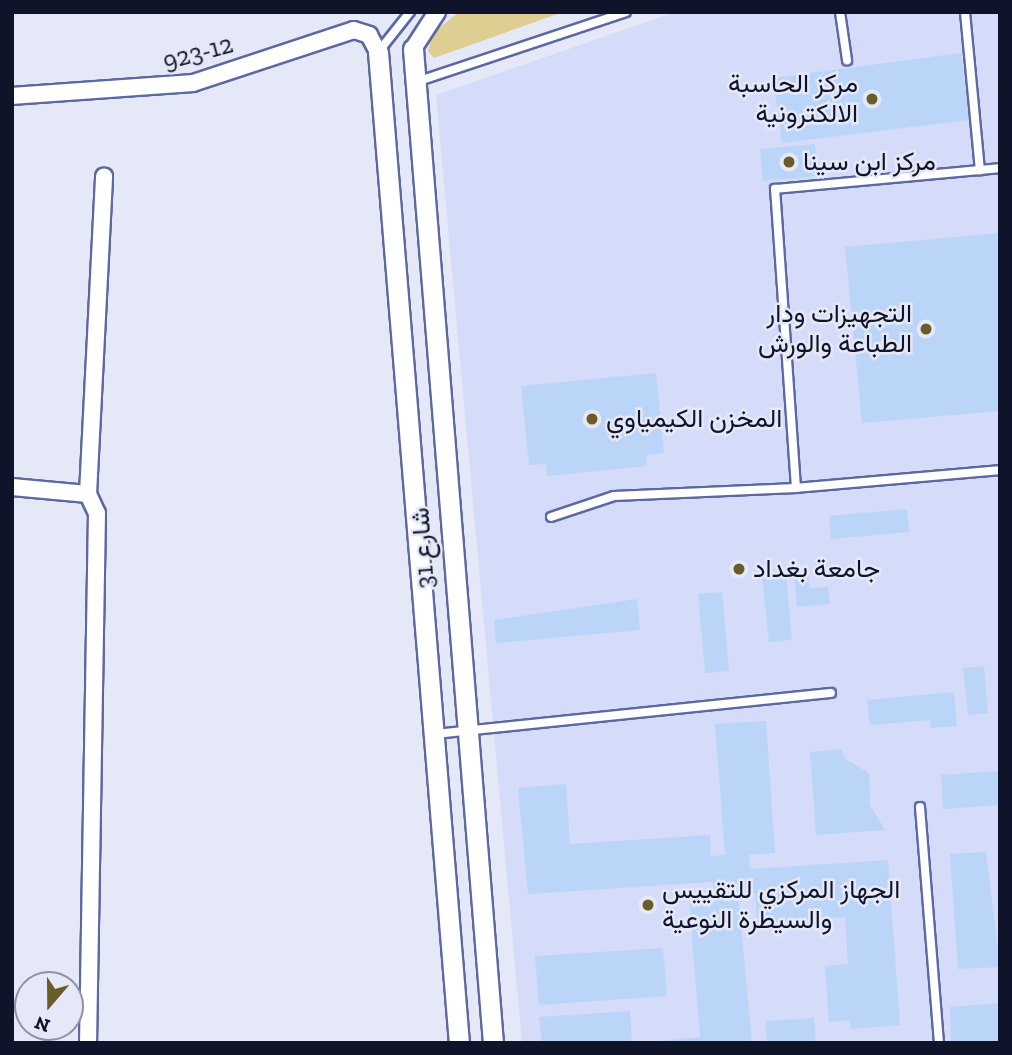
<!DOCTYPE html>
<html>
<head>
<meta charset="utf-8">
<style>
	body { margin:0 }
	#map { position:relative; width:1012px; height:1055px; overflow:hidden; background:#e5e8f6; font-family:"Zilla Slab",Vazirmatn,serif }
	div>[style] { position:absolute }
	.built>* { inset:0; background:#d4dcf9 }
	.green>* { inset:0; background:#dfce91 }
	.building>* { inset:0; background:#bad5f7 }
	.roads { filter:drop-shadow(2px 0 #5c68a3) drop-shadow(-2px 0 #5c68a3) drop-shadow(0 2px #5c68a3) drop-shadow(0 -2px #5c68a3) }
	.service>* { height:8px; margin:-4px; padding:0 4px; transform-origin:4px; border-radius:4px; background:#fff }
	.minor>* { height:16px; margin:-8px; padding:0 8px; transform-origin:8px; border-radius:8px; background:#fff }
	.tertiary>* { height:19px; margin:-9.5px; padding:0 9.5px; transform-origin:9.5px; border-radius:9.5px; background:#fff }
	.dots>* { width:19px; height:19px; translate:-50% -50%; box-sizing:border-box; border:4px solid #e5e8f6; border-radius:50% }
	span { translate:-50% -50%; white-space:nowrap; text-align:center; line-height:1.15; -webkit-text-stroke:5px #e5e8f6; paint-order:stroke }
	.street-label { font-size:26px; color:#10142b }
	.poi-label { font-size:26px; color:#10142b }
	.right { translate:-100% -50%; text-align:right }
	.left { translate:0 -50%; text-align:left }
	.frame { position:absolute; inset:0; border:14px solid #10142b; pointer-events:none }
	.north { position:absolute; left:14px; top:971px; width:70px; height:70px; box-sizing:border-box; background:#e5e8f6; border:2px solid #9093a5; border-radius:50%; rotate:200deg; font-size:19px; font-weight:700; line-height:28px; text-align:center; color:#10142b }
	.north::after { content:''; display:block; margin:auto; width:24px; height:32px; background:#6a5c29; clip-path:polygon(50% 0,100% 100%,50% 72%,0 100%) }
</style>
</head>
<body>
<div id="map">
	<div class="built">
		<div style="clip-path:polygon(675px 12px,1000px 12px,1000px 1043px,522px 1043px,436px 95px)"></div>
	</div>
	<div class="green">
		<div style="clip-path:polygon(459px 12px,563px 12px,434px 58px,428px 51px,432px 34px)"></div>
	</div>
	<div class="building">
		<div style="clip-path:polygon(961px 53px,969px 120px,782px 143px,773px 78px)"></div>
		<div style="clip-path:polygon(815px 144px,817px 176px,763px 181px,760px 149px)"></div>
		<div style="clip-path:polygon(1000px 233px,1000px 411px,862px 423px,845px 247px)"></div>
		<div style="clip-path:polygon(656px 373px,664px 453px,646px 455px,647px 466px,547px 476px,546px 464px,529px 465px,521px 386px)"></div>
		<div style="clip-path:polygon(907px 509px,909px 532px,831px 539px,829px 516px)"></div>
		<div style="clip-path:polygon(808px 570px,809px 588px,828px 587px,830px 604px,797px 607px,794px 571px)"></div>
		<div style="clip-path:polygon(786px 573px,792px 640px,769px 642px,762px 575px)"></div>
		<div style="clip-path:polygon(722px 592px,729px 671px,705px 673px,698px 594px)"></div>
		<div style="clip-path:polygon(637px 599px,640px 630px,496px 643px,494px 620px)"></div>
		<div style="clip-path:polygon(984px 666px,988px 713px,968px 715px,963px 668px)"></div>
		<div style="clip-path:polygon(954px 692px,957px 726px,931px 728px,930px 720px,870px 725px,867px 700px)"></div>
		<div style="clip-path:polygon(766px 721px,775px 853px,749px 855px,750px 869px,888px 860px,900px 1025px,851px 1029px,850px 1020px,829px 1022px,825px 966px,848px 964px,845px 917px,757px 923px,755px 893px,738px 894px,752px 1043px,640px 1043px,700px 1037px,689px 900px,714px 898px,713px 882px,528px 894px,518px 788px,566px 784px,570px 844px,710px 835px,711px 856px,725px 855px,715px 724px)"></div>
		<div style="clip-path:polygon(842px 749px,844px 758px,869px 773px,870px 805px,885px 830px,816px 835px,810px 752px)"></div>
		<div style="clip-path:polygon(1000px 771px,1000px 805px,943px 809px,941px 775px)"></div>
		<div style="clip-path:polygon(986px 852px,1000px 967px,958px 969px,950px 854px)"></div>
		<div style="clip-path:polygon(663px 948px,667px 996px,539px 1005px,535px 956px)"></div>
		<div style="clip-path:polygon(1000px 1003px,1000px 1043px,951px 1043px,950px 1007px)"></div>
		<div style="clip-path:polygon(630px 1011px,632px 1043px,542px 1043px,539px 1017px)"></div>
		<div style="clip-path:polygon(814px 1018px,816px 1043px,767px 1043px,765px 1021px)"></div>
	</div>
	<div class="roads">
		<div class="service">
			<div style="left:840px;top:12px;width:49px;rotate:81.7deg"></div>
			<div style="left:965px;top:12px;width:159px;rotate:84.6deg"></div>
			<div style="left:379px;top:51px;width:50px;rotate:-51.5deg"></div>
			<div style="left:416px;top:82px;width:221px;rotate:-18.4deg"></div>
			<div style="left:796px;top:488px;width:205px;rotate:-5deg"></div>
			<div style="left:551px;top:517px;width:66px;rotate:-18.4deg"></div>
			<div style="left:614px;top:496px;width:182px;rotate:-2.5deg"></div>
			<div style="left:796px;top:488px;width:300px;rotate:-94deg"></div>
			<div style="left:775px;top:189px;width:226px;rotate:-5.3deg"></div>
			<div style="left:434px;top:734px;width:399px;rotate:-5.9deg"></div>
			<div style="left:920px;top:807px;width:237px;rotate:85.4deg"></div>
		</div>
		<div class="minor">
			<div style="left:413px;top:49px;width:44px;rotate:-57deg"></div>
			<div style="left:12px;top:96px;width:181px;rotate:-4.1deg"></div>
			<div style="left:193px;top:83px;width:169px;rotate:-18.2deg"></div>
			<div style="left:354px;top:30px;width:16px;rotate:18deg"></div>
			<div style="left:369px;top:35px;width:19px;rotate:62deg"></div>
			<div style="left:12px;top:487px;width:76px;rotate:5.3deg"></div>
			<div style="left:88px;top:494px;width:21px;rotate:65deg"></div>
			<div style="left:97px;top:513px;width:530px;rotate:90.97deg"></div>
			<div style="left:88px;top:494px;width:318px;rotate:-87.1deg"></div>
		</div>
		<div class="tertiary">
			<div style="left:413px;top:49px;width:997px;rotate:85.4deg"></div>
			<div style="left:378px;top:52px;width:994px;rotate:85.33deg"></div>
		</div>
	</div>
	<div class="dots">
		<div style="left:872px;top:99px;background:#6a5c29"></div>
		<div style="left:789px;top:162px;background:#6a5c29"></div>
		<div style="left:926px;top:329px;background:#6a5c29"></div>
		<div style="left:592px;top:419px;background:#6a5c29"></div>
		<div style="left:739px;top:569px;background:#6a5c29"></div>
		<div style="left:648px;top:905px;background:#6a5c29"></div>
	</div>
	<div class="street-label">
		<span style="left:198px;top:53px;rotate:-15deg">923-12</span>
		<span style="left:423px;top:548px;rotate:-94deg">شارع 31</span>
	</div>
	<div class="poi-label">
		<span class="right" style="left:858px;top:99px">مركز الحاسبة<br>الالكترونية</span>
		<span class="left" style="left:803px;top:162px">مركز ابن سينا</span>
		<span class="right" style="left:912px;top:329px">التجهيزات ودار<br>الطباعة والورش</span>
		<span class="left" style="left:606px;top:419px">المخزن الكيمياوي</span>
		<span class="left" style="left:753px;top:569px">جامعة بغداد</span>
		<span class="left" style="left:662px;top:905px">الجهاز المركزي للتقييس<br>والسيطرة النوعية</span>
	</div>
	<div class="frame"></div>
	<div class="north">N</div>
</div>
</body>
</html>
